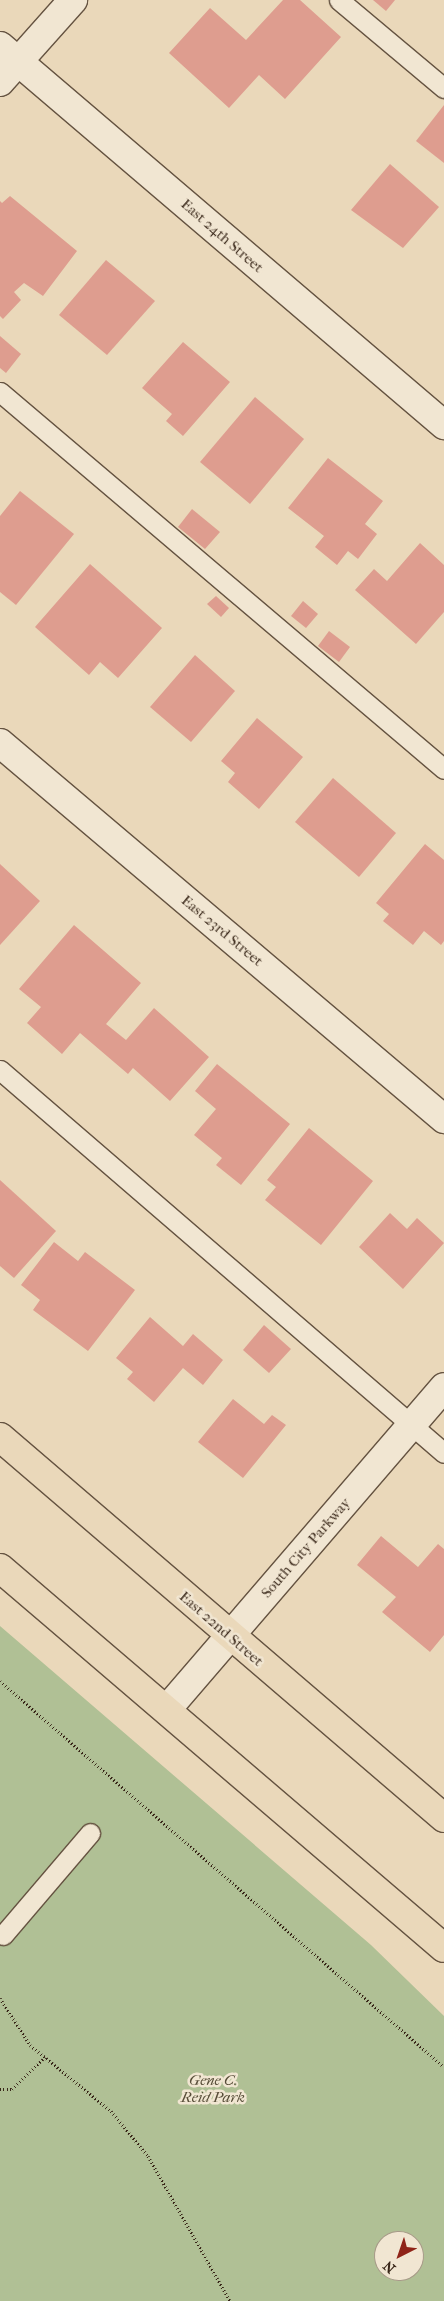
<!DOCTYPE html>
<html>
<head>
<meta charset="utf-8">
<style>
	body { margin:0 }
	#map { position:relative; width:444px; height:2301px; overflow:hidden; background:#ead8ba; font-family:"IM FELL French Canon",serif }
	div>[style] { position:absolute }
	.green>* { inset:0; background:#b0c095 }
	.building>* { inset:0; background:#de9d8f }
	.path>* { height:3px; margin-top:-1.5px; transform-origin:0; background:repeating-linear-gradient(90deg,#392719 0 1px,transparent 0 3.5px) }
	.roads { filter:drop-shadow(1px 0 #655341) drop-shadow(-1px 0 #655341) drop-shadow(0 1px #655341) drop-shadow(0 -1px #655341) }
	.lane>* { height:19px; margin:-9.5px; padding:0 9.5px; transform-origin:9.5px; border-radius:9.5px; background:#f1e6d2 }
	.street>* { height:28px; margin:-14px; padding:0 14px; transform-origin:14px; border-radius:14px; background:#f1e6d2 }
	.primary>* { height:28px; margin:-14px; padding:0 14px; transform-origin:14px; border-radius:14px; background:#ead8ba }
	span { translate:-50% -50%; white-space:nowrap; text-align:center; line-height:1.15; -webkit-text-stroke:5px #f1e6d2; paint-order:stroke }
	.street-label { font-size:15px; color:#392719 }
	.park-label { font-size:15px; color:#574d38; font-style:italic }
	.north { position:absolute; left:374px; top:2231px; width:50px; height:50px; box-sizing:border-box; background:#f1e6d2; border:1px solid #a79a88; border-radius:50%; rotate:221deg; font-size:14px; font-weight:700; line-height:20px; text-align:center; color:#392719 }
	.north::after { content:''; display:block; margin:auto; width:18px; height:22px; background:#8f2418; clip-path:polygon(50% 0,100% 100%,50% 72%,0 100%) }
</style>
</head>
<body>
<div id="map">
	<div class="green">
		<div style="clip-path:polygon(evenodd,0 1626px,371px 1945px,444px 2016px,444px 2301px,0 2301px,0 1626px,384px 2241px,414px 2241px,414px 2271px,384px 2271px,384px 2241px)"></div>
	</div>
	<div class="building">
		<div style="clip-path:polygon(283px 0,300px 0,341px 37px,285px 99px,259px 75px,229px 108px,169px 53px,210px 8px,246px 40px)"></div>
		<div style="clip-path:polygon(373px 0,395px 0,386px 11px)"></div>
		<div style="clip-path:polygon(444px 105px,444px 163px,416px 141px)"></div>
		<div style="clip-path:polygon(390px 164px,439px 207px,403px 248px,351px 210px)"></div>
		<div style="clip-path:polygon(10px 196px,77px 251px,43px 296px,24px 283px,14px 292px,21px 300px,3px 319px,0 316px,0 201px,2px 203px)"></div>
		<div style="clip-path:polygon(106px 260px,155px 301px,107px 355px,59px 315px)"></div>
		<div style="clip-path:polygon(0 336px,21px 354px,6px 373px,0 368px)"></div>
		<div style="clip-path:polygon(183px 342px,230px 382px,183px 436px,166px 421px,172px 414px,142px 388px)"></div>
		<div style="clip-path:polygon(255px 397px,304px 439px,250px 504px,200px 462px)"></div>
		<div style="clip-path:polygon(328px 458px,383px 501px,365px 524px,377px 534px,358px 559px,348px 551px,337px 565px,315px 547px,324px 536px,288px 508px)"></div>
		<div style="clip-path:polygon(20px 491px,74px 534px,16px 605px,0 592px,0 516px)"></div>
		<div style="clip-path:polygon(192px 509px,220px 532px,205px 549px,178px 527px)"></div>
		<div style="clip-path:polygon(420px 543px,444px 565px,444px 612px,416px 644px,355px 590px,374px 569px,387px 581px)"></div>
		<div style="clip-path:polygon(90px 564px,162px 628px,118px 678px,100px 662px,89px 675px,35px 627px)"></div>
		<div style="clip-path:polygon(216px 596px,229px 608px,221px 617px,207px 604px)"></div>
		<div style="clip-path:polygon(303px 601px,318px 614px,306px 628px,291px 616px)"></div>
		<div style="clip-path:polygon(329px 631px,350px 647px,339px 662px,318px 646px)"></div>
		<div style="clip-path:polygon(195px 655px,235px 691px,191px 742px,150px 707px)"></div>
		<div style="clip-path:polygon(257px 718px,303px 757px,259px 809px,228px 782px,235px 773px,221px 761px)"></div>
		<div style="clip-path:polygon(333px 778px,396px 833px,359px 877px,295px 822px)"></div>
		<div style="clip-path:polygon(425px 844px,444px 860px,444px 941px,441px 945px,424px 931px,413px 945px,383px 921px,389px 914px,376px 903px)"></div>
		<div style="clip-path:polygon(0 864px,40px 901px,0 945px)"></div>
		<div style="clip-path:polygon(74px 925px,141px 983px,106px 1024px,126px 1040px,154px 1008px,209px 1057px,170px 1101px,133px 1068px,128px 1074px,80px 1033px,62px 1054px,27px 1023px,41px 1007px,19px 989px)"></div>
		<div style="clip-path:polygon(217px 1064px,290px 1124px,241px 1185px,216px 1165px,222px 1158px,194px 1135px,216px 1109px,195px 1091px)"></div>
		<div style="clip-path:polygon(309px 1128px,373px 1181px,321px 1245px,265px 1200px,276px 1187px,267px 1180px)"></div>
		<div style="clip-path:polygon(0 1180px,56px 1231px,14px 1278px,0 1266px)"></div>
		<div style="clip-path:polygon(390px 1213px,407px 1229px,417px 1218px,444px 1243px,403px 1289px,359px 1247px)"></div>
		<div style="clip-path:polygon(54px 1242px,78px 1261px,85px 1252px,135px 1290px,88px 1351px,33px 1310px,40px 1300px,21px 1285px)"></div>
		<div style="clip-path:polygon(150px 1317px,183px 1346px,193px 1334px,223px 1360px,203px 1385px,183px 1368px,154px 1402px,127px 1379px,133px 1372px,116px 1358px)"></div>
		<div style="clip-path:polygon(264px 1325px,291px 1349px,269px 1373px,243px 1350px)"></div>
		<div style="clip-path:polygon(233px 1399px,264px 1424px,272px 1415px,286px 1425px,243px 1478px,198px 1442px)"></div>
		<div style="clip-path:polygon(381px 1536px,418px 1567px,438px 1544px,444px 1549px,444px 1635px,430px 1652px,382px 1612px,396px 1597px,357px 1565px)"></div>
	</div>
	<div class="path">
		<div style="left:0;top:1681px;width:588px;rotate:41deg"></div>
		<div style="left:0;top:1998px;width:56px;rotate:57.4deg"></div>
		<div style="left:30px;top:2045px;width:104px;rotate:39.2deg"></div>
		<div style="left:111px;top:2111px;width:58px;rotate:50.6deg"></div>
		<div style="left:148px;top:2156px;width:167px;rotate:60.5deg"></div>
		<div style="left:0;top:2089px;width:12px"></div>
		<div style="left:12px;top:2089px;width:46px;rotate:-44.1deg"></div>
	</div>
	<div class="roads">
		<div class="lane">
			<div style="left:339px;top:0;width:137px;rotate:40deg"></div>
			<div style="left:0;top:392px;width:582px;rotate:40.33deg"></div>
			<div style="left:0;top:1070px;width:586px;rotate:40.78deg"></div>
			<div style="left:3px;top:1935px;width:134px;rotate:-49.5deg"></div>
		</div>
		<div class="street">
			<div style="left:0;top:46px;width:584px;rotate:40.48deg"></div>
			<div style="left:0;top:82px;width:110px;rotate:-48.3deg"></div>
			<div style="left:0;top:743px;width:582px;rotate:40.26deg"></div>
			<div style="left:168px;top:1708px;width:423px;rotate:-49.3deg"></div>
		</div>
		<div class="primary">
			<div style="left:0;top:1437px;width:585px;rotate:40.63deg"></div>
			<div style="left:0;top:1568px;width:584px;rotate:40.56deg"></div>
		</div>
	</div>
	<div class="street-label">
		<span style="left:222px;top:236px;rotate:41deg">East 24th Street</span>
		<span style="left:222px;top:931px;rotate:40deg">East 23rd Street</span>
		<span style="left:306px;top:1548px;rotate:-49deg">South City Parkway</span>
		<span style="left:221px;top:1629px;rotate:41deg">East 22nd Street</span>
	</div>
	<div class="park-label">
		<span style="left:213px;top:2089px">Gene C.<br>Reid Park</span>
	</div>
	<div class="north">N</div>
</div>
</body>
</html>
